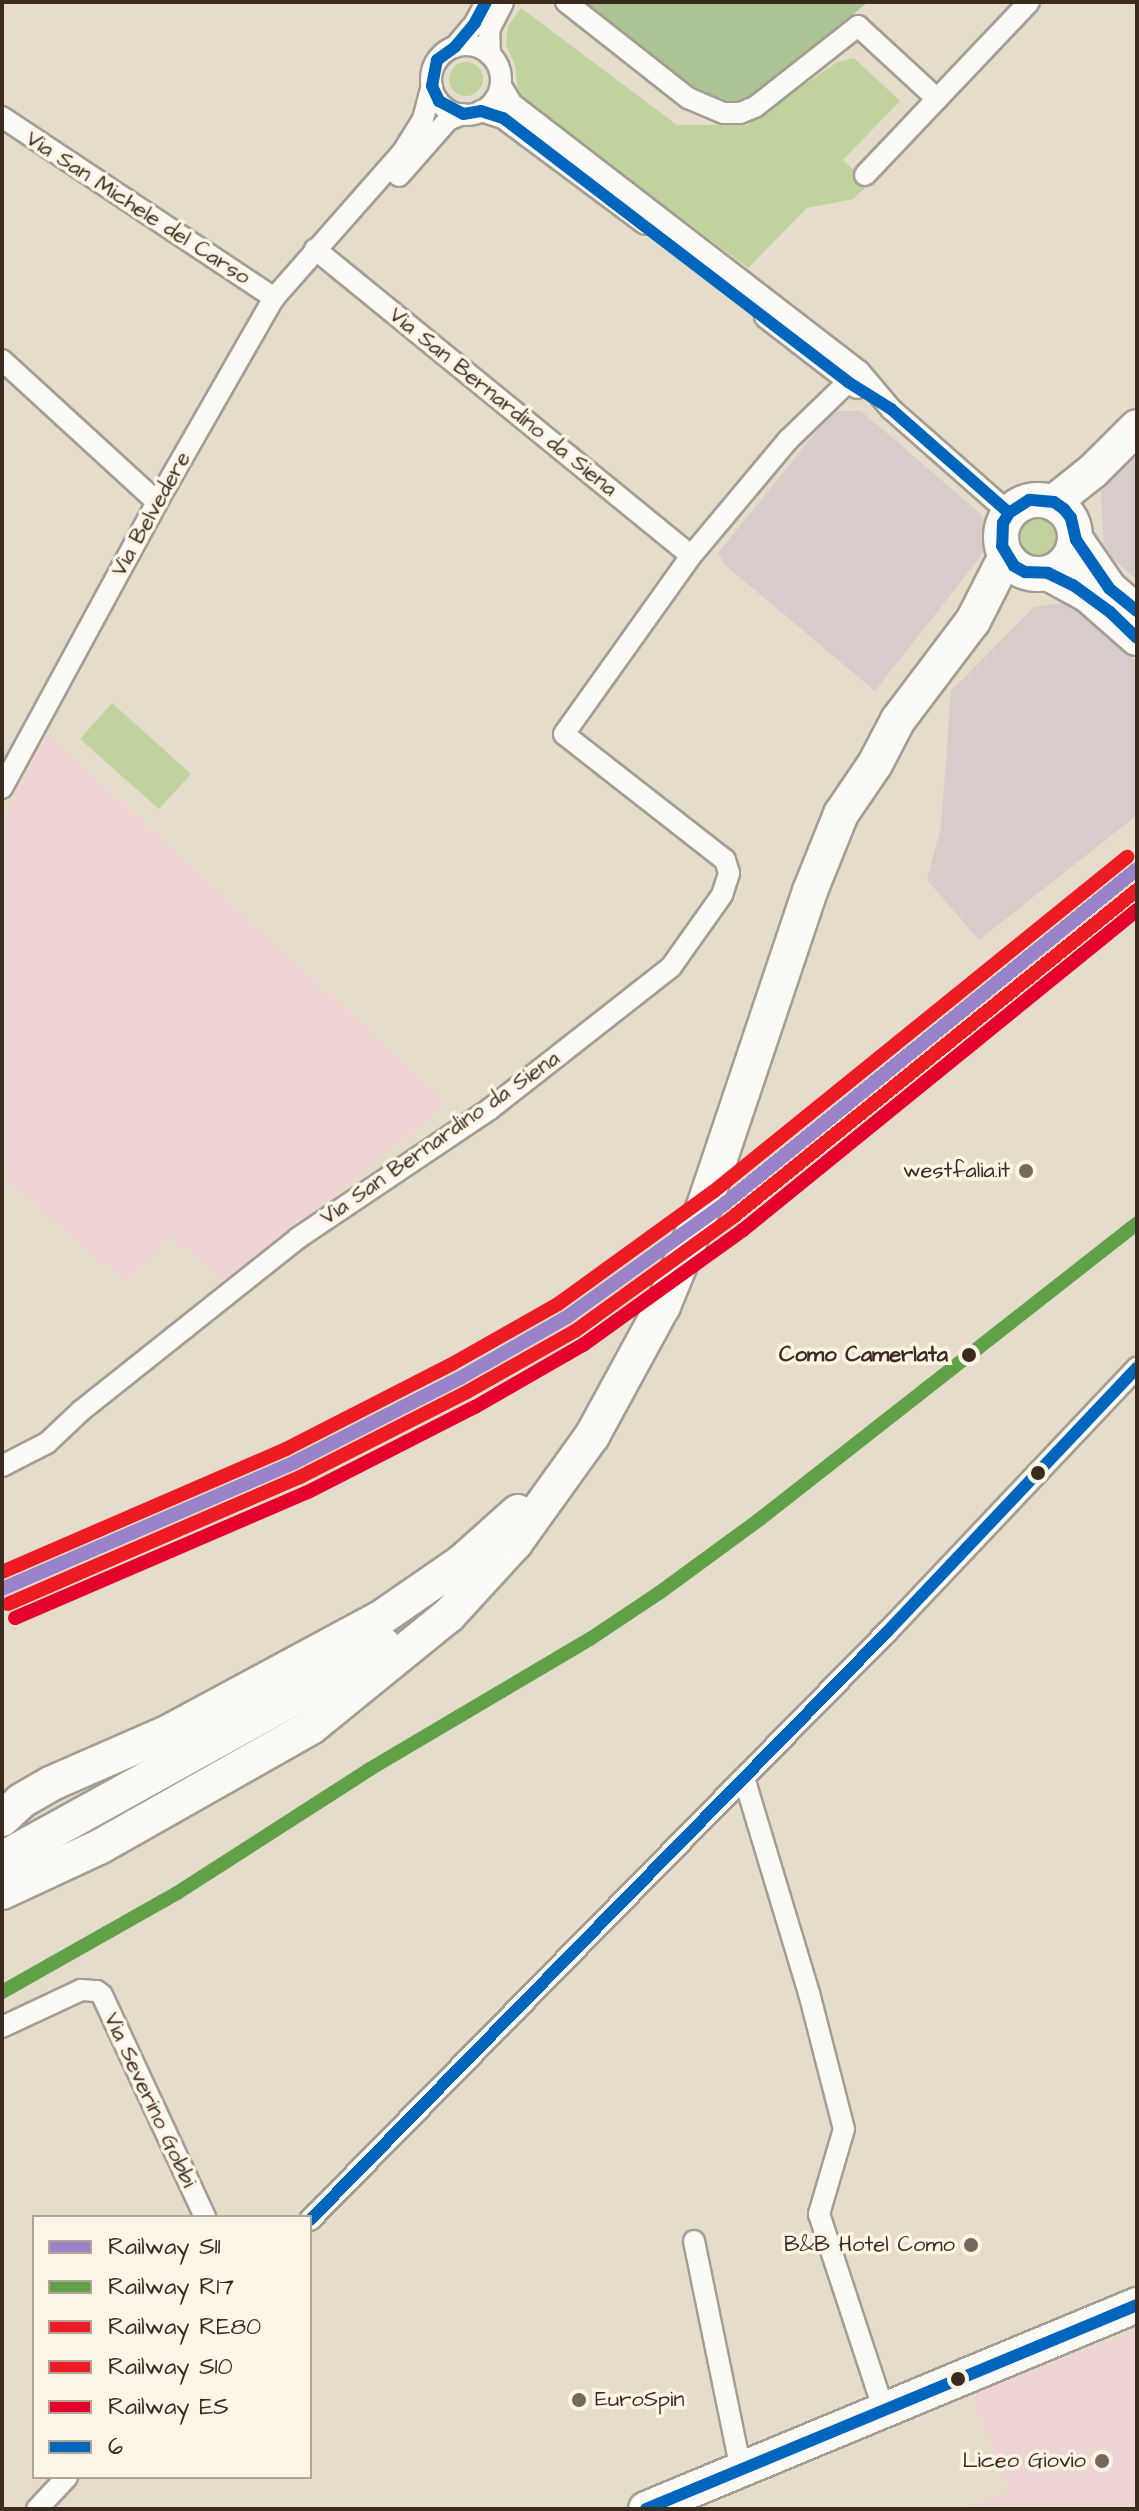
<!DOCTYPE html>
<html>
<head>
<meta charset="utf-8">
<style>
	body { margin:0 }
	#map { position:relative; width:1139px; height:2511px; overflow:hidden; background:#e5dccb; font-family:"Architects Daughter",sans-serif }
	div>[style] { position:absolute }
	.built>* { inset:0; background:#eed5d3 }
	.industrial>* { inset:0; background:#dacbcb }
	.green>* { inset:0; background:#c0d39e }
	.round { border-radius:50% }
	.forest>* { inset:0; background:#adc495 }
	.roads { filter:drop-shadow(2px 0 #a49d91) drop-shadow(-2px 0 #a49d91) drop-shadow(0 2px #a49d91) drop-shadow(0 -2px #a49d91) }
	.street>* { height:20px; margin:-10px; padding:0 10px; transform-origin:10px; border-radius:10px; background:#fbfaf7 }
	.street>.ring { margin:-10px; padding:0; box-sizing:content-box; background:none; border:20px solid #fbfaf7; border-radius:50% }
	.primary>* { height:34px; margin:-17px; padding:0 17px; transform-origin:17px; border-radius:17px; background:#fbfaf7 }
	.primary>.ring { margin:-17px; padding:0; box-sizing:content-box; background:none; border:34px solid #fbfaf7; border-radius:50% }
	.bus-1>* { height:12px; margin:-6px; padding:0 6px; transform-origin:6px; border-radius:6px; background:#0065bd }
	.rail-1>* { height:14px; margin:-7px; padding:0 7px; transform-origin:7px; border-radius:7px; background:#9a83c9 }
	.rail-2>* { height:14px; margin:-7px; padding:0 7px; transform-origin:7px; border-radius:7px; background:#60a047 }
	.rail-3>* { height:14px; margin:-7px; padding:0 7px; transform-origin:7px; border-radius:7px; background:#ed1c24 }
	.rail-4>* { height:14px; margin:-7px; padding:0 7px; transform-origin:7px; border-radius:7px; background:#ed1c24 }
	.rail-5>* { height:14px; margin:-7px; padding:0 7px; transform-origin:7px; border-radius:7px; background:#e4002b }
	.dots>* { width:22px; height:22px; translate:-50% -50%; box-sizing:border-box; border:4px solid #fcf5e5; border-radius:50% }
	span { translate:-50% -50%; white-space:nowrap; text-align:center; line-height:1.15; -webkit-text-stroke:7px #fcf5e5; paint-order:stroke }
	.street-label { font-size:22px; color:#3b2a1e }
	.poi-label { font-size:22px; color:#3b2a1e }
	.right { translate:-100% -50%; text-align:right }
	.left { translate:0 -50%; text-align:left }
	.stop-label { font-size:22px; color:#3b2a1e; font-weight:700 }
	.frame { position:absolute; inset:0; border:4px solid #3b2a1e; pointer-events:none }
	.legend { position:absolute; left:32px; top:2215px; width:280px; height:264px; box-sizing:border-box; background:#fcf5e5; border:2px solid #afa495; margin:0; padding:10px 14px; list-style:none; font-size:24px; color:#3b2a1e }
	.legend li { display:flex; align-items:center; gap:16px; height:40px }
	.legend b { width:40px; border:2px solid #afa495 }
</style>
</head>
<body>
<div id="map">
	<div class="built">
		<div style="clip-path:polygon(47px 733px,447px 1103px,226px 1283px,171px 1236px,127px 1283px,2px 1176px,2px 825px)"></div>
		<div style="clip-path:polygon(1137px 2330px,1137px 2509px,968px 2509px,1010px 2490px,972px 2394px)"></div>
	</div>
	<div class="industrial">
		<div style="clip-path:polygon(839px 411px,861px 411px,982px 515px,988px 536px,985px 551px,875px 691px,725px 565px,718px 553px,827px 418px)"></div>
		<div style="clip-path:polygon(1137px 438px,1137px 580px,1104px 551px,1101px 490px,1112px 462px)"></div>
		<div style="clip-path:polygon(1070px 602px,1137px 662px,1137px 815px,979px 940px,927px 880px,941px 827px,951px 691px,1034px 607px)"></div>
	</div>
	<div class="green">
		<div style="clip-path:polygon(521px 8px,677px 125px,747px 125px,837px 62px,854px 58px,900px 101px,843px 160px,869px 184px,853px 199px,807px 208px,748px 268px,534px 108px,518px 91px,515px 65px,506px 45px,508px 26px)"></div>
		<div class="round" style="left:449px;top:62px;width:34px;height:34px"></div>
		<div class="round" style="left:1016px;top:514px;width:46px;height:46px"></div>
		<div style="clip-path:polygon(112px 703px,191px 774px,159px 809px,80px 739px)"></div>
	</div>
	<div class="forest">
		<div style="clip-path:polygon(579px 2px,868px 2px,754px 96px,736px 103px,707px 98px,686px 87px)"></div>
	</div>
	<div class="roads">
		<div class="street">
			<div style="left:566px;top:2px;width:155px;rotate:38.2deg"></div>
			<div style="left:688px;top:98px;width:38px;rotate:23deg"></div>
			<div style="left:723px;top:113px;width:17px"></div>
			<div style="left:740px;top:113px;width:16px;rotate:-22deg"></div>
			<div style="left:755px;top:107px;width:131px;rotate:-38.2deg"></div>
			<div style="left:858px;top:26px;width:108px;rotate:42.7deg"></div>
			<div class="ring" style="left:431px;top:45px;width:50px;height:50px"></div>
			<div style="left:455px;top:47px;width:31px;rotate:-50deg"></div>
			<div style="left:475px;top:23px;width:24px;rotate:-62deg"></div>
			<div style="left:490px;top:55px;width:25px;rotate:-92deg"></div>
			<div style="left:489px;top:30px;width:31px;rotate:-63deg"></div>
			<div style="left:501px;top:86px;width:21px;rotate:59deg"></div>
			<div style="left:512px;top:104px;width:438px;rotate:37.6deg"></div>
			<div style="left:859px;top:371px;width:50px;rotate:49.9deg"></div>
			<div style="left:891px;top:409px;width:157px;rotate:41.4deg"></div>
			<div style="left:481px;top:111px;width:23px;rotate:18deg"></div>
			<div style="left:503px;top:118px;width:177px;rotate:36.7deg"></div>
			<div style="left:2px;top:117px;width:327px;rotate:33.6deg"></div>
			<div style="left:865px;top:175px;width:238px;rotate:-46.5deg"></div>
			<div style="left:399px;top:176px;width:74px;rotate:-48.8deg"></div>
			<div style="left:448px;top:120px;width:16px;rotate:-22deg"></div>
			<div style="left:315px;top:249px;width:485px;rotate:39.2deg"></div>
			<div style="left:765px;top:317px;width:116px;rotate:37.7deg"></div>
			<div style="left:2px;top:360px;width:210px;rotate:42.5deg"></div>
			<div style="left:2px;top:788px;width:325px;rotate:-61.5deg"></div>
			<div style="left:157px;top:502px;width:235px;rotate:-60.2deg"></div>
			<div style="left:274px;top:298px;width:193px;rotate:-48.6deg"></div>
			<div style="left:402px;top:153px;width:40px;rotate:-58deg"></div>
			<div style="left:423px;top:119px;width:34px;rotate:-75deg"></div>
			<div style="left:2px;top:1466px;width:51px;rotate:-27.1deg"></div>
			<div style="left:47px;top:1443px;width:48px;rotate:-43.3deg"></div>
			<div style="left:82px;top:1410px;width:276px;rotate:-38.5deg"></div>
			<div style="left:298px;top:1238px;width:231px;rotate:-33.9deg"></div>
			<div style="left:490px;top:1109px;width:230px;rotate:-38.1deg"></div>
			<div style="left:671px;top:967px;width:88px;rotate:-54.7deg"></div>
			<div style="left:722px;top:895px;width:23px;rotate:-72deg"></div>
			<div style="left:729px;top:873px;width:14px;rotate:-107deg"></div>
			<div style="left:725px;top:860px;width:204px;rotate:-142deg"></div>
			<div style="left:564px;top:734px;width:219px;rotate:-54.5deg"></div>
			<div style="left:691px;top:556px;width:151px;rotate:-50.1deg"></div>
			<div style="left:788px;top:440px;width:83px;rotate:-44deg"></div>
			<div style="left:744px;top:1778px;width:225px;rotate:73.2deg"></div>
			<div style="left:809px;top:1993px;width:140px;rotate:75.6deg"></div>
			<div style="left:844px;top:2129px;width:89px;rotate:106.4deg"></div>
			<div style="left:819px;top:2214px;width:206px;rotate:71.7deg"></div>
			<div style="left:2px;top:2027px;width:87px;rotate:-25.1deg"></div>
			<div style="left:81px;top:1990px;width:16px;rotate:4deg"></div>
			<div style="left:97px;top:1991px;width:6px;rotate:39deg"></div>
			<div style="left:102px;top:1995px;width:245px;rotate:65.1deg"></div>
			<div style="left:310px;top:2220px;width:824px;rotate:-45.54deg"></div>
			<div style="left:887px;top:1632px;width:364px;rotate:-46.6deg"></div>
			<div style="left:694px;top:2241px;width:234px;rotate:78.4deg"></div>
			<div style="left:37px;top:2509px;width:44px;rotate:-46.8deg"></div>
		</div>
		<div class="primary">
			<div class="ring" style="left:1001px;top:500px;width:40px;height:40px"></div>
			<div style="left:1054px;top:502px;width:50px;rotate:-38.5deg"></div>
			<div style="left:1093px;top:471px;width:62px;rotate:-45deg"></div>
			<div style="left:1076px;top:540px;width:58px;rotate:55.5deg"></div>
			<div style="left:1109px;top:588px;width:28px;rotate:41deg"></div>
			<div style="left:1048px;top:573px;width:46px;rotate:28.8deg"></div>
			<div style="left:1088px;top:595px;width:65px;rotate:41.3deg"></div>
			<div style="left:2px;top:1819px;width:26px;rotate:-43deg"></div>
			<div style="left:21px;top:1801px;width:34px;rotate:-30deg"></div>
			<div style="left:50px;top:1784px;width:130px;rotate:-23.6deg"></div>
			<div style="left:169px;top:1732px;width:241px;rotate:-28.3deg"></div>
			<div style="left:381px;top:1618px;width:98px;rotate:-34.7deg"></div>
			<div style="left:462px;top:1562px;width:75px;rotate:-41.8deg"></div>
			<div style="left:4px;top:1858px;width:370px;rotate:-28.9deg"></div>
			<div style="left:328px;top:1679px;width:65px;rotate:-31.7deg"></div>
			<div style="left:2px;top:1892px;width:109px;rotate:-24.9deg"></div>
			<div style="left:101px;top:1846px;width:241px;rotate:-29.5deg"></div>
			<div style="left:311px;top:1727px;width:178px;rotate:-39.1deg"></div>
			<div style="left:449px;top:1615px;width:98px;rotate:-47.5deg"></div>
			<div style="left:515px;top:1543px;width:132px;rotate:-54.3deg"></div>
			<div style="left:592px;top:1436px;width:148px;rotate:-61.4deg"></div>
			<div style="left:663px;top:1306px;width:108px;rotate:-67.7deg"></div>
			<div style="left:704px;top:1206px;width:332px;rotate:-71.4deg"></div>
			<div style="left:810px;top:891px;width:83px;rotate:-68.1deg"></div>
			<div style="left:841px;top:814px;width:60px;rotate:-55.8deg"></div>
			<div style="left:875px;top:764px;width:50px;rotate:-62.4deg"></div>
			<div style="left:898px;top:720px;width:124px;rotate:-52.9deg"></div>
			<div style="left:973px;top:621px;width:73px;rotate:-63.1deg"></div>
			<div style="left:646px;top:2509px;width:532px;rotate:-22.56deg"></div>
		</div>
	</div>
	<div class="bus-1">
		<div style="left:486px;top:2px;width:24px;rotate:118deg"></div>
		<div style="left:475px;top:23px;width:31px;rotate:130deg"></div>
		<div style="left:455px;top:47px;width:22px;rotate:144deg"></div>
		<div style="left:437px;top:60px;width:26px;rotate:101deg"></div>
		<div style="left:432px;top:86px;width:17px;rotate:65deg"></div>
		<div style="left:439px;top:101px;width:27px;rotate:28deg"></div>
		<div style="left:463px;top:114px;width:18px;rotate:-9deg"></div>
		<div style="left:481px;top:111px;width:23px;rotate:18deg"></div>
		<div style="left:503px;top:118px;width:434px;rotate:37.4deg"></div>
		<div style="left:848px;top:382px;width:51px;rotate:32.1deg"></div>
		<div style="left:891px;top:409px;width:157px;rotate:41.4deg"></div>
		<div style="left:1137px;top:611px;width:36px;rotate:-141deg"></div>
		<div style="left:1109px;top:588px;width:58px;rotate:-124.5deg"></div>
		<div style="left:1076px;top:540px;width:23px;rotate:-103deg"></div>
		<div style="left:1071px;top:518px;width:11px;rotate:-128deg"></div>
		<div style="left:1064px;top:509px;width:12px;rotate:-145deg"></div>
		<div style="left:1054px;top:502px;width:25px;rotate:-175deg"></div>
		<div style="left:1029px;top:500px;width:24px;rotate:147deg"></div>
		<div style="left:1009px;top:513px;width:12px;rotate:121deg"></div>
		<div style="left:1003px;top:523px;width:23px;rotate:92deg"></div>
		<div style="left:1002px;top:546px;width:23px;rotate:59deg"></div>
		<div style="left:1014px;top:566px;width:13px;rotate:29deg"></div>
		<div style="left:1025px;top:572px;width:23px;rotate:2deg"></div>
		<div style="left:1048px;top:573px;width:28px;rotate:26deg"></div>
		<div style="left:1073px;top:585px;width:46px;rotate:36.1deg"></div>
		<div style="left:1110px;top:612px;width:37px;rotate:44deg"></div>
		<div style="left:310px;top:2220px;width:824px;rotate:-45.54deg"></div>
		<div style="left:887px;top:1632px;width:364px;rotate:-46.6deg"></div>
		<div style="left:646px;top:2509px;width:532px;rotate:-22.56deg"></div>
	</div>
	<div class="rail-1">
		<div style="left:2px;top:1589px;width:317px;rotate:-23.4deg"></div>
		<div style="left:293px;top:1463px;width:187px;rotate:-27deg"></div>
		<div style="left:460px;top:1378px;width:123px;rotate:-29.7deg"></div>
		<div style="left:567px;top:1317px;width:192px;rotate:-35.7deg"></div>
		<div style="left:723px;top:1205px;width:533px;rotate:-39.06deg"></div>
	</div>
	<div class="rail-2">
		<div style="left:2px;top:1992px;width:201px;rotate:-29.5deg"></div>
		<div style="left:177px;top:1893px;width:229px;rotate:-32.7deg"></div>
		<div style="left:370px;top:1769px;width:256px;rotate:-30.6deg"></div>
		<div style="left:590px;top:1639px;width:83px;rotate:-33.7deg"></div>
		<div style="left:659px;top:1593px;width:125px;rotate:-36.2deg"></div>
		<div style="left:760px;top:1519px;width:479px;rotate:-38.1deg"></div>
	</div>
	<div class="rail-3">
		<div style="left:8px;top:1604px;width:318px;rotate:-23.5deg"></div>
		<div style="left:300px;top:1477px;width:187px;rotate:-27deg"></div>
		<div style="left:467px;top:1392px;width:124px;rotate:-29.5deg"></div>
		<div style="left:575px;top:1331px;width:195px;rotate:-35.8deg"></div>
		<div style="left:733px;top:1217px;width:520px;rotate:-38.99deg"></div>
	</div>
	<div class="rail-4">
		<div style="left:2px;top:1572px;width:309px;rotate:-23.4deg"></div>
		<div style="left:286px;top:1449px;width:186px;rotate:-27.1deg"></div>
		<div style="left:452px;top:1364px;width:122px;rotate:-29.5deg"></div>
		<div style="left:558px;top:1304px;width:191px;rotate:-35.9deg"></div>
		<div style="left:713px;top:1192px;width:533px;rotate:-38.98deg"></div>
	</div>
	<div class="rail-5">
		<div style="left:15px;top:1618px;width:319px;rotate:-23.3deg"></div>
		<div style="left:308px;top:1492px;width:187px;rotate:-27deg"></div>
		<div style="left:475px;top:1407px;width:125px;rotate:-29.9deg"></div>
		<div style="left:583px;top:1345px;width:197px;rotate:-35.7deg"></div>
		<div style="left:743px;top:1230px;width:508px;rotate:-39.08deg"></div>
	</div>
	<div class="dots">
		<div style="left:1026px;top:1171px;background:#76685b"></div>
		<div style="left:969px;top:1355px;background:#3b2a1e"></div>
		<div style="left:1038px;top:1473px;background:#3b2a1e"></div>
		<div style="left:971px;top:2245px;background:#76685b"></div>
		<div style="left:958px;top:2379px;background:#3b2a1e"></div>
		<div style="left:579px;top:2400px;background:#76685b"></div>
		<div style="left:1102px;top:2461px;background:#76685b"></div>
	</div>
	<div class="street-label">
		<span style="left:138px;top:208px;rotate:33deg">Via San Michele del Carso</span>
		<span style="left:503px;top:402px;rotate:39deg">Via San Bernardino da Siena</span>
		<span style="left:151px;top:514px;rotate:-61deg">Via Belvedere</span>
		<span style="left:440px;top:1138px;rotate:-35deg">Via San Bernardino da Siena</span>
		<span style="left:150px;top:2100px;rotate:65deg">Via Severino Gobbi</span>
	</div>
	<div class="poi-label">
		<span class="right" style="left:1010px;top:1171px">westfalia.it</span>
		<span class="right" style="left:955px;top:2245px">B&amp;B Hotel Como</span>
		<span class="left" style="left:595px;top:2400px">EuroSpin</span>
		<span class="right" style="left:1086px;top:2461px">Liceo Giovio</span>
	</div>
	<div class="stop-label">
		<span class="right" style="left:948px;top:1355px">Como Camerlata</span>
	</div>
	<div class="frame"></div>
	<ul class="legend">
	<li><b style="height:10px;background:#9a83c9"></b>Railway S11</li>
	<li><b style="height:10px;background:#60a047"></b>Railway R17</li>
	<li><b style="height:10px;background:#ed1c24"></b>Railway RE80</li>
	<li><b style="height:10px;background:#ed1c24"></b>Railway S10</li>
	<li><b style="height:10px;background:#e4002b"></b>Railway ES</li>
	<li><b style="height:10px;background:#0065bd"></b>6</li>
	</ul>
</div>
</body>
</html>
